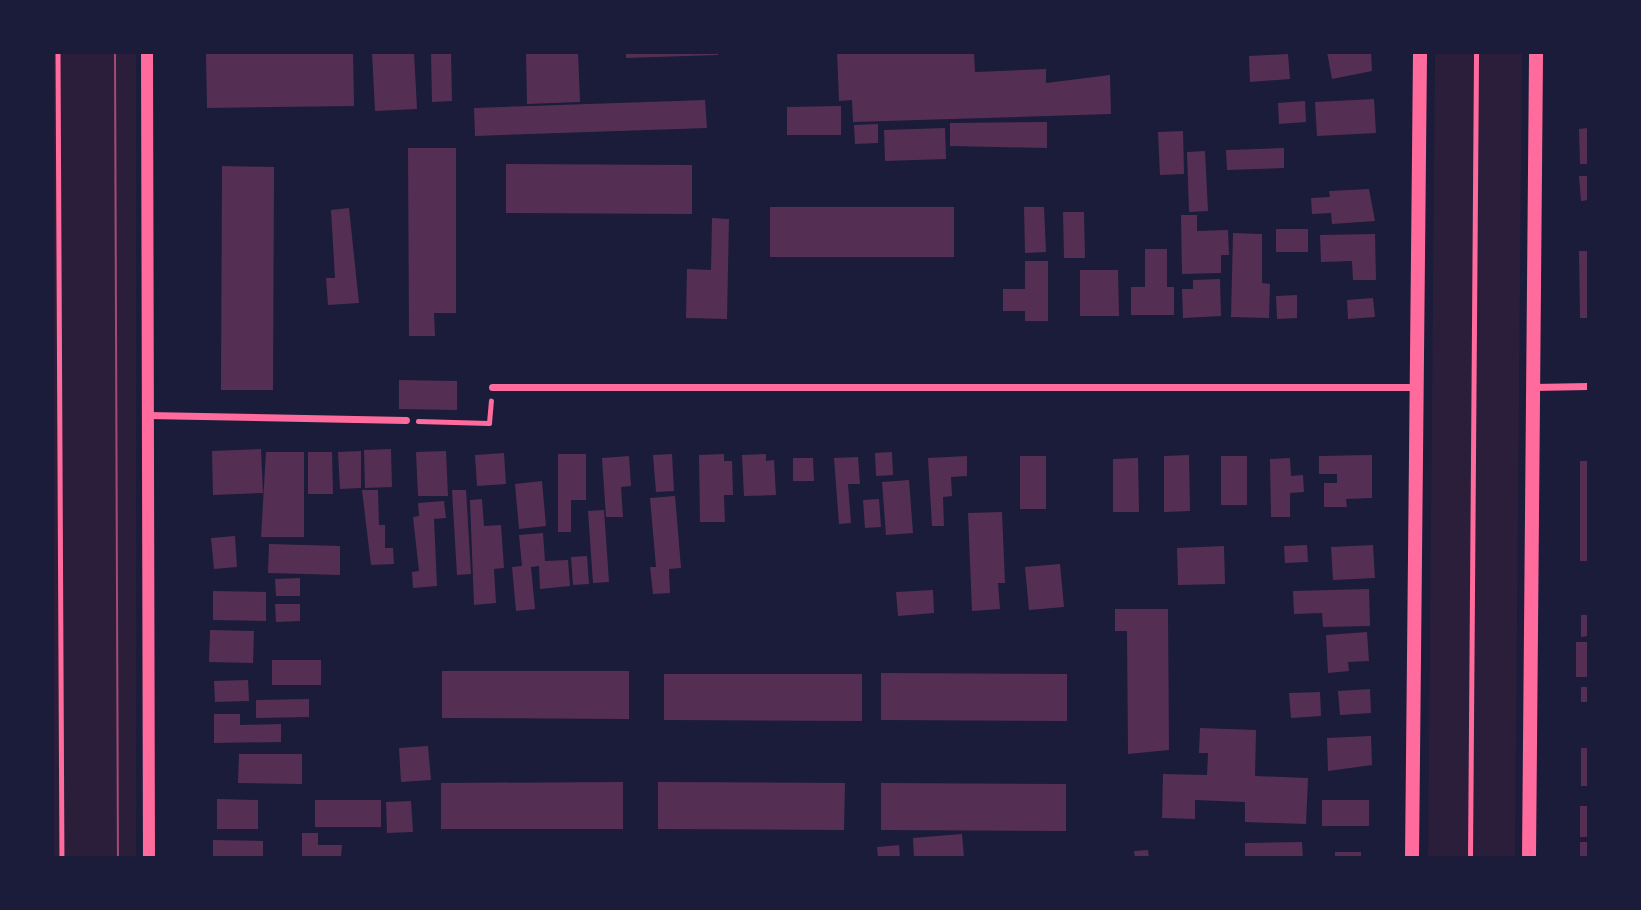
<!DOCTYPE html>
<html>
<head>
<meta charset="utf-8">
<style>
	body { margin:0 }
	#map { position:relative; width:1641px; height:910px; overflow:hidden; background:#1b1b3a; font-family:"Roboto Serif",serif }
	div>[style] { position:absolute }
	.green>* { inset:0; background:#2a1e3b }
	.building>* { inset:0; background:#542f53 }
	.path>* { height:4.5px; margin:-2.25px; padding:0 2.25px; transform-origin:2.25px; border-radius:2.25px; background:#ff6b9d }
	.minor>* { height:7px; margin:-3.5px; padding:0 3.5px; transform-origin:3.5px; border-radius:3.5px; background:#ff6b9d }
	.tertiary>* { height:12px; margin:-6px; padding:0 6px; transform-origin:6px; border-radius:6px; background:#ff6b9d }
	.secondary>* { height:14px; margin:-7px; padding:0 7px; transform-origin:7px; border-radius:7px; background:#ff6b9d }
	.tram>* { height:2px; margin:-1px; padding:0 1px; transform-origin:1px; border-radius:1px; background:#a44b75 }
	span { translate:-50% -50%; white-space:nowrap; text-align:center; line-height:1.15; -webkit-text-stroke:5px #1b1b3a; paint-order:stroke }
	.frame { position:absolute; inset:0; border:54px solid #1b1b3a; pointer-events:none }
</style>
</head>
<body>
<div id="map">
	<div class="green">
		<div style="clip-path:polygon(52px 53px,136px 53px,136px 857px,53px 857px)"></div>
		<div style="clip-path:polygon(1435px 53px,1522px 53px,1515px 857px,1428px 858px)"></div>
	</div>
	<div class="building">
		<div style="clip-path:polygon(206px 52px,353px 52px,354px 106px,207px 108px)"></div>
		<div style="clip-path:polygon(372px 52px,414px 52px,417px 109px,375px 111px)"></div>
		<div style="clip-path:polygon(431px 52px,451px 52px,452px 101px,432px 102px)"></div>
		<div style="clip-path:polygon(526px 52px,578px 52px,580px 102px,527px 104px)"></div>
		<div style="clip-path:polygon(626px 52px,718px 52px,718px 55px,626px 58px)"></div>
		<div style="clip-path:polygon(837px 52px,974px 52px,975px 72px,1046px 69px,1046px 83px,1110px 75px,1111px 114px,853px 122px,852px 100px,839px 101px)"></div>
		<div style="clip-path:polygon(1327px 52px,1371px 52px,1372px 71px,1332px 79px)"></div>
		<div style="clip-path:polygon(1288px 54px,1290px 79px,1250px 82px,1249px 56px)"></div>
		<div style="clip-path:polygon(1374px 99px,1376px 133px,1317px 136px,1315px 102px)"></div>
		<div style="clip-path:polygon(705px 100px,707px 128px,475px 136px,474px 108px)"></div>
		<div style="clip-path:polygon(1305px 101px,1306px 122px,1279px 124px,1278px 103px)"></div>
		<div style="clip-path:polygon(841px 106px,841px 135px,787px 135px,787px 107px)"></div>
		<div style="clip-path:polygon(1047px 122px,1047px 148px,950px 146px,950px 123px)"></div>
		<div style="clip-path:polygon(878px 124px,878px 143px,855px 144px,854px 125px)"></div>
		<div style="clip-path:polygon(945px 128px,946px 159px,885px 161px,884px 130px)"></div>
		<div style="clip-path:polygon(1588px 128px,1588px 164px,1580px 164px,1579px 129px)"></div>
		<div style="clip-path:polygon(1183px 131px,1184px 174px,1160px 175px,1158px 132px)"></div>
		<div style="clip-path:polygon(408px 148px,456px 148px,456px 313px,434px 313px,435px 336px,409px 336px)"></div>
		<div style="clip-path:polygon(1284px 148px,1284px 168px,1227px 170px,1226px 150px)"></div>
		<div style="clip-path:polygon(1205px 151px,1208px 211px,1189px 212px,1187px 152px)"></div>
		<div style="clip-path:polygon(506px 164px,692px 165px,692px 214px,506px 213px)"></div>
		<div style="clip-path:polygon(222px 166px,274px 167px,273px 390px,221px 390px)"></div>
		<div style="clip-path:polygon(1579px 176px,1588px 176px,1588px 200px,1581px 201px)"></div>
		<div style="clip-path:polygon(1369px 189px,1375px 221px,1332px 224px,1331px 213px,1312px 214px,1311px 198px,1330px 197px,1329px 191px)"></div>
		<div style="clip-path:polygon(770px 207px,954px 207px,954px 257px,770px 257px)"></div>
		<div style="clip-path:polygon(1024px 207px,1044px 207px,1046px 252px,1025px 253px)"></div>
		<div style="clip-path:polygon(349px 208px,359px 303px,328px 305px,326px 278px,335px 278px,331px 210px)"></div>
		<div style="clip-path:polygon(1063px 212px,1084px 212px,1085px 258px,1064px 258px)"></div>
		<div style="clip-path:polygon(1181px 215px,1197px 215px,1197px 231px,1228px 230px,1229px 255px,1221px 255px,1221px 273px,1182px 274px)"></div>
		<div style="clip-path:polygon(712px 218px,729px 219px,727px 319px,686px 318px,687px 269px,711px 270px)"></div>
		<div style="clip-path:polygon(1276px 229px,1308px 229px,1308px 252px,1276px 252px)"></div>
		<div style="clip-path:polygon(1233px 233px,1262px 234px,1262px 283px,1270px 284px,1269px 318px,1231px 317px)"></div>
		<div style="clip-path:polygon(1375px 234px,1376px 280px,1353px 280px,1352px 261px,1321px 262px,1320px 235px)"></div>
		<div style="clip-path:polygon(1145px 249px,1167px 249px,1167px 287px,1174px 287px,1174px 315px,1131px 315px,1131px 287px,1145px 287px)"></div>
		<div style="clip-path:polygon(1579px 251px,1588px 251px,1588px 318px,1580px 318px)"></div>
		<div style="clip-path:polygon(1025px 261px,1048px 261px,1048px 321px,1025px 321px,1025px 311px,1003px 311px,1003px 289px,1025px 289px)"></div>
		<div style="clip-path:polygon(1080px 270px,1118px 270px,1119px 316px,1080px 316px)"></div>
		<div style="clip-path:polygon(1220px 279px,1221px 316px,1183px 318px,1182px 289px,1193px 289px,1193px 280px)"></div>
		<div style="clip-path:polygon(1297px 295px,1297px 318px,1277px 319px,1276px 296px)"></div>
		<div style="clip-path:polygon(1373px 298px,1375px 317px,1348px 319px,1347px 300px)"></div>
		<div style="clip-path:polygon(399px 380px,457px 381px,457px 410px,399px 409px)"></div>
		<div style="clip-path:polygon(261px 449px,263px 493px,213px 495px,212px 451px)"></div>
		<div style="clip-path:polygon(391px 449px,392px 487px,365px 488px,364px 450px)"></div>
		<div style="clip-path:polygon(361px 451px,361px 488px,340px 489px,338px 452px)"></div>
		<div style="clip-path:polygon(446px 451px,448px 496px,418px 496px,416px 452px)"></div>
		<div style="clip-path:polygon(266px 452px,304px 452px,304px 537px,261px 537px)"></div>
		<div style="clip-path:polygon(308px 452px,332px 452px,333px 494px,308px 494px)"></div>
		<div style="clip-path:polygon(892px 452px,893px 475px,876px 476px,875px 453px)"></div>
		<div style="clip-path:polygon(504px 453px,506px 484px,477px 486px,475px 455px)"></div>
		<div style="clip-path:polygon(558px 454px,586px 454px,586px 500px,571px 500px,571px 532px,558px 532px)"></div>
		<div style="clip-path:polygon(672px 454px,674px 491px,656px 492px,653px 455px)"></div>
		<div style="clip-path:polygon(724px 454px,724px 461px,732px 461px,733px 495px,724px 495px,725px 522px,700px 522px,699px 455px)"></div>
		<div style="clip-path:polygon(766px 454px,766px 461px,774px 460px,776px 495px,744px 496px,742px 455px)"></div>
		<div style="clip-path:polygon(1189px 455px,1190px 511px,1164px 512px,1164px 456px)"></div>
		<div style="clip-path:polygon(1372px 455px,1372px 498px,1346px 499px,1347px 507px,1324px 507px,1324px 483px,1337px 483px,1337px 474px,1319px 474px,1319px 456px)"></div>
		<div style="clip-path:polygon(629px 456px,631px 486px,621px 487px,623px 517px,606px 517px,602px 458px)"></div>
		<div style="clip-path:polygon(967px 456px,967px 476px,951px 477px,952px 496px,943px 497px,944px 526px,932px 526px,928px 458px)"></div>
		<div style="clip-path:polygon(1020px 456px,1046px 456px,1046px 509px,1020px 509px)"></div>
		<div style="clip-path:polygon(1221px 456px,1247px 456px,1247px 505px,1221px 505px)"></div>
		<div style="clip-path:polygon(858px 457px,860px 484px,848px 484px,851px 523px,839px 524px,834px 458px)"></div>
		<div style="clip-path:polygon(793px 458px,813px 458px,814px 481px,793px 481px)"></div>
		<div style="clip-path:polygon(1138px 458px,1139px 512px,1113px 512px,1113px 459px)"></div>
		<div style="clip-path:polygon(1290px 458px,1291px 476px,1303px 475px,1304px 492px,1290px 493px,1290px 517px,1271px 517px,1270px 459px)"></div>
		<div style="clip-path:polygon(1580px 461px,1588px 461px,1588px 561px,1580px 561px)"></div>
		<div style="clip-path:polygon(909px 480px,913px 533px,886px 535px,882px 482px)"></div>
		<div style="clip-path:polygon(542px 481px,546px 526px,519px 529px,515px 484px)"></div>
		<div style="clip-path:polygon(362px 490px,378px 490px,379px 525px,385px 525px,385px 548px,393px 548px,394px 564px,371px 565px)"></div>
		<div style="clip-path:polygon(452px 490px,466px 490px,471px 574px,457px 575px)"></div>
		<div style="clip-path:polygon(675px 496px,681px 568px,669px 569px,670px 593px,653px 594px,650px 567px,656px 567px,650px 498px)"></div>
		<div style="clip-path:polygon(482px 499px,484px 526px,501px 525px,504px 568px,494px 569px,496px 603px,474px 605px,470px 500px)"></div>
		<div style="clip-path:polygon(879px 499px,881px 527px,865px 528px,863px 500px)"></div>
		<div style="clip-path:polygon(444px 501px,446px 518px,434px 519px,437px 586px,413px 588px,412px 572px,419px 571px,413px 517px,419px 516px,418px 503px)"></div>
		<div style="clip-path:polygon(604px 510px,609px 582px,593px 583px,588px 511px)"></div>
		<div style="clip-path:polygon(1002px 512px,1005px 583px,998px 583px,1000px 609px,972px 611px,968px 513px)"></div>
		<div style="clip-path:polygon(543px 533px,545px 561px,568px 560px,570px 586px,540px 589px,539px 566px,531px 567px,535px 609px,516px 611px,512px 567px,522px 566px,519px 535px)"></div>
		<div style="clip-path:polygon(235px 536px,237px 567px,214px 569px,211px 538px)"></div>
		<div style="clip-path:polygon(269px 544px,340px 546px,340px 575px,268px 573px)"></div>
		<div style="clip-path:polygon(1307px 545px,1308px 562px,1285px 563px,1284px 546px)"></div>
		<div style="clip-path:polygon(1373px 545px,1375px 578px,1333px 580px,1331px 547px)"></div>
		<div style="clip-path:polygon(1224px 546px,1225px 584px,1178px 585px,1177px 548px)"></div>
		<div style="clip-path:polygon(587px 556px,589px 584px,573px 585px,571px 557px)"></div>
		<div style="clip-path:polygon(1060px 564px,1064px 607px,1029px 610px,1025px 567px)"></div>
		<div style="clip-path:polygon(300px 578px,300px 596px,276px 596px,275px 579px)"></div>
		<div style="clip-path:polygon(1369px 589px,1370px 626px,1323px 627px,1322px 613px,1294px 614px,1293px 591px)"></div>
		<div style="clip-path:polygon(933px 590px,934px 613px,898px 616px,896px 592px)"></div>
		<div style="clip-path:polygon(213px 591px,266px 592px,266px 621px,213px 620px)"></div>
		<div style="clip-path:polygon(275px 604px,300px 604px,300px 621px,276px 622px)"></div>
		<div style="clip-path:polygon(1115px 609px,1168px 609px,1169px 750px,1128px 754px,1127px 631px,1115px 631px)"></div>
		<div style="clip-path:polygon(1581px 615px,1588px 615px,1588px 636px,1581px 637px)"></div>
		<div style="clip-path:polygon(210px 630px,254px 631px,253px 663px,209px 662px)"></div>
		<div style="clip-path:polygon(1367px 632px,1369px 661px,1348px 662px,1349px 671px,1328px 673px,1326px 635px)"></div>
		<div style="clip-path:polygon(1576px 642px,1588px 642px,1588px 677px,1576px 677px)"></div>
		<div style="clip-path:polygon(272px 660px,321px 660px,321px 685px,272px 685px)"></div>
		<div style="clip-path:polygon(442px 671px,629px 671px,629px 719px,442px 718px)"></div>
		<div style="clip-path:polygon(881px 673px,1067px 674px,1067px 721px,881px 720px)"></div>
		<div style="clip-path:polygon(664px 674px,862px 674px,862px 721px,664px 720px)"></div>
		<div style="clip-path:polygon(248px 680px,249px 701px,215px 702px,214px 681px)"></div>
		<div style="clip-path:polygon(1581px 687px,1588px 687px,1588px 702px,1581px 702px)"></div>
		<div style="clip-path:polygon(1370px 689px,1371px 713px,1340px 715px,1338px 691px)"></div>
		<div style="clip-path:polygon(1320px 692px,1321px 716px,1291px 718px,1289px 693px)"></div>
		<div style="clip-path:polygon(309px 699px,309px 717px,256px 718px,256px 700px)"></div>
		<div style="clip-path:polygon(214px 714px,240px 714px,240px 725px,281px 724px,281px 742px,214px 743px)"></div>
		<div style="clip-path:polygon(1200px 728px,1256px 730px,1255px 776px,1308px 778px,1306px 824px,1245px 822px,1245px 802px,1195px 800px,1195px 819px,1162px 818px,1163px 774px,1207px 775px,1208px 753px,1199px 753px)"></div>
		<div style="clip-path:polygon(1371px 736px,1372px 765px,1328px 771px,1327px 738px)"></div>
		<div style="clip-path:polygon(428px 746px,431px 780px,401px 782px,399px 748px)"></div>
		<div style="clip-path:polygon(1581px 748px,1588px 748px,1588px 786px,1581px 786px)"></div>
		<div style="clip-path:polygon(239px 754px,302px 754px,302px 784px,238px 783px)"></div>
		<div style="clip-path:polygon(623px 782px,623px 829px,441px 829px,441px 783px)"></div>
		<div style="clip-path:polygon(658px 782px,845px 783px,844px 830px,658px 829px)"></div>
		<div style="clip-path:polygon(881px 783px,1066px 784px,1066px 831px,881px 830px)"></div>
		<div style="clip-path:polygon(217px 799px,258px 800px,258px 829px,217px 829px)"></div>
		<div style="clip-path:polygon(315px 800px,381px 800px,381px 827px,315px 827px)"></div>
		<div style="clip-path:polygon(1322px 800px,1369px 800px,1369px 826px,1322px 826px)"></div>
		<div style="clip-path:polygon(411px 801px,413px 832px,387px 833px,386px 802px)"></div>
		<div style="clip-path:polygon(1580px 806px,1588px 806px,1588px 837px,1580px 837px)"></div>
		<div style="clip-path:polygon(302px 833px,318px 833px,318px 845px,342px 845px,341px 858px,302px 856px)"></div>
		<div style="clip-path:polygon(962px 834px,964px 858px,914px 858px,913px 838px)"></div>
		<div style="clip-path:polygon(213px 840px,263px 841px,263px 858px,213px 858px)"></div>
		<div style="clip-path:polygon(1302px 842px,1303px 858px,1245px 857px,1245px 843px)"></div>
		<div style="clip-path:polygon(1580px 842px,1588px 842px,1588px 858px,1580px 858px)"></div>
		<div style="clip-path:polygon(899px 845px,900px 858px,878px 858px,877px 847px)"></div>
		<div style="clip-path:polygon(1148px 850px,1149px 858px,1135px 858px,1134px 851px)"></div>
		<div style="clip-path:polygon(1335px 852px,1361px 852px,1361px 858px,1335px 858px)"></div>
	</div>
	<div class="path">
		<div style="left:58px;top:52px;width:806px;rotate:89.72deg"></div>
		<div style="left:418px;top:421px;width:71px;rotate:1.6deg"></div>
		<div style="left:489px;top:423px;width:22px;rotate:-85deg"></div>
		<div style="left:1470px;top:858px;width:806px;rotate:-89.57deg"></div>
	</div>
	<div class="minor">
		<div style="left:492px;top:387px;width:926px"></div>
		<div style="left:1533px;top:387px;width:55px;rotate:-1deg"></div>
		<div style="left:148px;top:415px;width:258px;rotate:1.1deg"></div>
	</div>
	<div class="tertiary">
		<div style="left:147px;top:52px;width:806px;rotate:89.86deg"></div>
	</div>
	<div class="secondary">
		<div style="left:1412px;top:858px;width:806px;rotate:-89.43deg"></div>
		<div style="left:1529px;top:858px;width:806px;rotate:-89.5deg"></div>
	</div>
	<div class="tram">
		<div style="left:115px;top:52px;width:806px;rotate:89.79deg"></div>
	</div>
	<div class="frame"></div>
</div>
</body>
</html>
